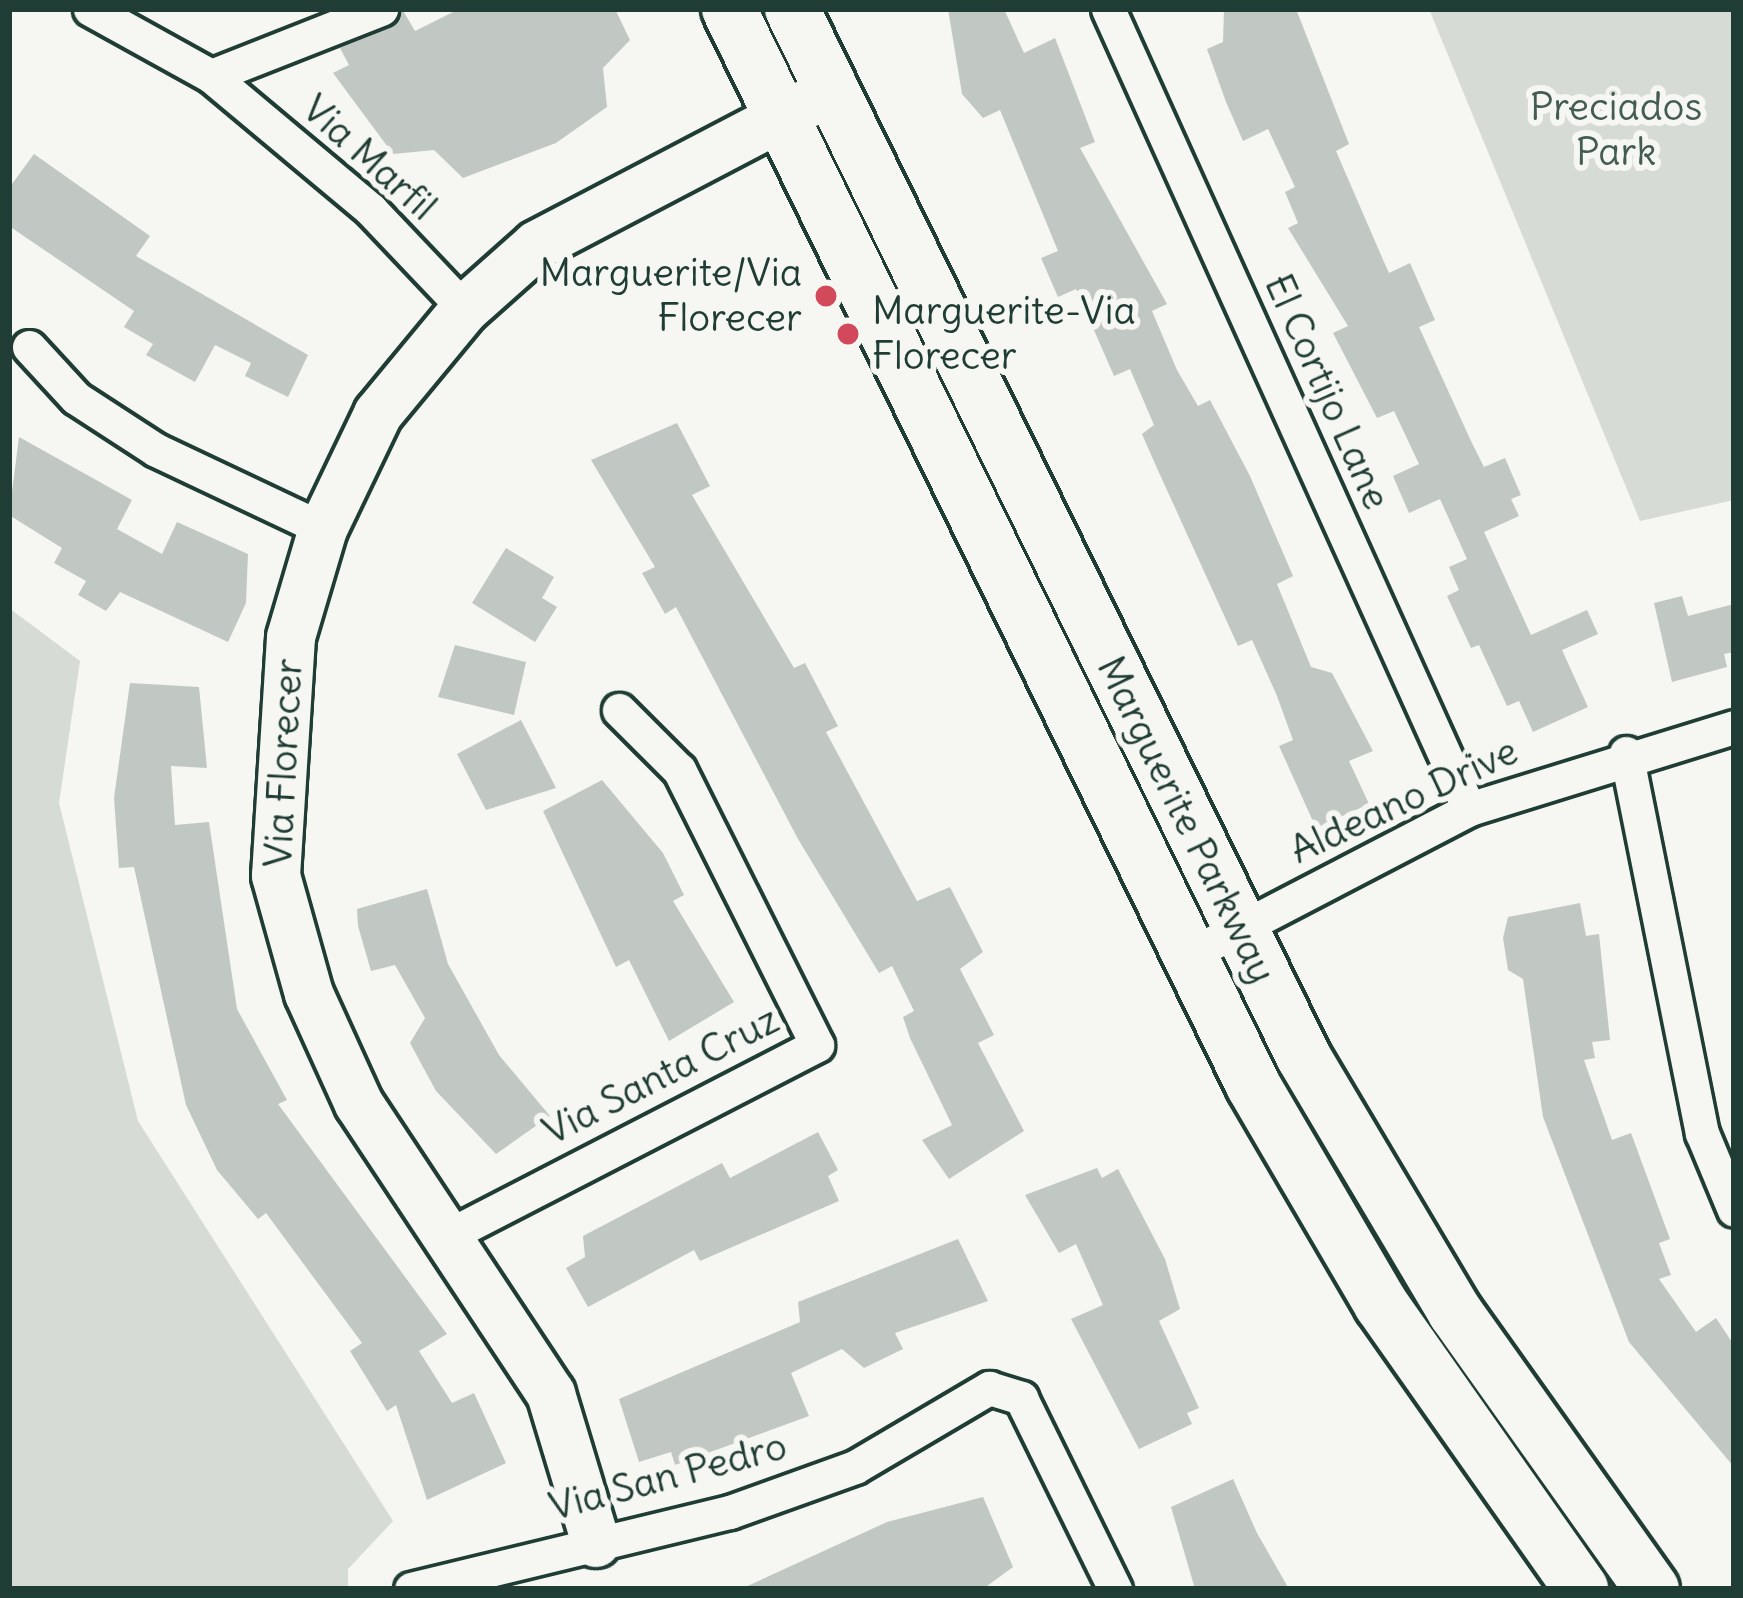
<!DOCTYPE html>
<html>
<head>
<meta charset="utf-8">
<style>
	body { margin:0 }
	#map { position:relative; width:1743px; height:1598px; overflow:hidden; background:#f6f6f2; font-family:Delius,sans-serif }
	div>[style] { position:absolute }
	.green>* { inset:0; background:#d6dbd6 }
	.building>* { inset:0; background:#c1c8c3 }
	.roads { filter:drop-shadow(3px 0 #1f3d34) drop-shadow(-3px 0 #1f3d34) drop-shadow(0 3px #1f3d34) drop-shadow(0 -3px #1f3d34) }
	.street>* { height:33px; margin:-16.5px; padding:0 16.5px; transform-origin:16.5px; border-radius:16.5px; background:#f6f6f2 }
	.secondary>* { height:48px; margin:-24px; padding:0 24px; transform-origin:24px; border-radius:24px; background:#f6f6f2 }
	.primary>* { height:54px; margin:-27px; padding:0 27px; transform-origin:27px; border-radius:27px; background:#f6f6f2 }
	.dots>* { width:33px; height:33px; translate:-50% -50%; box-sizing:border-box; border:6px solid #f6f6f2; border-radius:50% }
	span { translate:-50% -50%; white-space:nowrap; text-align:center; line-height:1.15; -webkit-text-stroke:12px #f6f6f2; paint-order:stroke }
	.park-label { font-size:39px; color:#445d54 }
	.street-label { font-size:39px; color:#1f3d34 }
	.poi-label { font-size:39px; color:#1f3d34 }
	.right { translate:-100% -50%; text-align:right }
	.left { translate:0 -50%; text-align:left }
	.frame { position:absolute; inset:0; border:12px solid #1f3d34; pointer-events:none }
</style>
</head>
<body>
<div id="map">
	<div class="green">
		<div style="clip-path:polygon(1429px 9px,1732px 9px,1734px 500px,1640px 521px)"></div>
		<div style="clip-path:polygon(9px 608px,80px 661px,59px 803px,138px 1121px,393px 1521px,348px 1569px,348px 1589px,9px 1589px)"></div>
	</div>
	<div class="building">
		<div style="clip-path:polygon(402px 9px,415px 31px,459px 9px,615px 9px,630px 40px,603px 68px,607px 107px,556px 143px,463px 178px,434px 150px,393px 154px,333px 73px,349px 65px,340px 48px,390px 28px)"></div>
		<div style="clip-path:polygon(948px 9px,1004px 9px,1024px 53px,1055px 38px,1095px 142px,1080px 148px,1167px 304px,1152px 311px,1177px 370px,1198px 406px,1210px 400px,1250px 476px,1293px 576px,1277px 584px,1311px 667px,1332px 673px,1373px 751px,1349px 761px,1369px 804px,1316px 828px,1279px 746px,1293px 740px,1277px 696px,1252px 640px,1238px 646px,1156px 466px,1142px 434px,1154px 425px,1130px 369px,1114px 376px,1076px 289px,1058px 297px,1041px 258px,1058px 251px,1000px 110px,983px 118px,962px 94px)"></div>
		<div style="clip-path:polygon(1224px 9px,1296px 9px,1349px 144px,1336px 151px,1384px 262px,1389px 273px,1410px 263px,1435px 320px,1419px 327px,1471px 441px,1484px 467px,1505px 458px,1521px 495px,1511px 499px,1519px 516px,1484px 532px,1531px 635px,1587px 610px,1598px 634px,1562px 650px,1588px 707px,1533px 732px,1519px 701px,1507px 706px,1479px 645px,1471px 648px,1447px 596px,1459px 590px,1449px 567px,1467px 559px,1440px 499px,1409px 513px,1393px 476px,1419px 464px,1394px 411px,1377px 418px,1333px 333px,1348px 326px,1288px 228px,1298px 223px,1285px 192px,1295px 187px,1268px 129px,1243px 141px,1226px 102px,1207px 49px,1223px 42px)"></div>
		<div style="clip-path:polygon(34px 154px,150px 236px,136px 256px,308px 355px,288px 397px,245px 376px,251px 363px,215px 345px,195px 382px,146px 355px,153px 344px,124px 327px,134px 311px,9px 226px,9px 188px)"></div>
		<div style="clip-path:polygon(677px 423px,710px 486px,692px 495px,794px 668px,805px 663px,838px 726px,826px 732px,917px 901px,950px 887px,983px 952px,960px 969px,994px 1035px,978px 1043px,1024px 1131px,949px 1179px,922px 1140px,952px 1125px,910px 1038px,903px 1017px,914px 1011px,892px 966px,879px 973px,798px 839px,676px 607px,665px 614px,642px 573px,655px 567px,591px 460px)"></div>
		<div style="clip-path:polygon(19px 437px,132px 500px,117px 529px,162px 554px,177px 522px,248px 554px,246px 603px,228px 642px,120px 592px,106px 611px,78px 595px,86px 581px,54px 563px,62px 548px,9px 515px)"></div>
		<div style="clip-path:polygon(506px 548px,554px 577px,542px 598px,557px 607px,535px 642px,472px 603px)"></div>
		<div style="clip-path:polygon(1682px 596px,1688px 616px,1734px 604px,1734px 652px,1724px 654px,1727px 667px,1672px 682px,1654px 603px)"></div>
		<div style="clip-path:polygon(455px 645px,526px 662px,514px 715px,438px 697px)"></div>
		<div style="clip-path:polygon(130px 683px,199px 687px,207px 768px,171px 766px,175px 825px,209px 822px,237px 1009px,287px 1100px,278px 1104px,447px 1334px,419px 1351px,452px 1403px,474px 1393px,506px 1463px,427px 1500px,396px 1405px,387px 1411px,350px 1351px,362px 1343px,266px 1213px,258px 1219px,217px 1170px,186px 1105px,134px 867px,119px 868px,114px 798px)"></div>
		<div style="clip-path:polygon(521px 720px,556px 788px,486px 810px,457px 754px)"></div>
		<div style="clip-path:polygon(602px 780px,663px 853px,684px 895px,673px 901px,734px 1002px,669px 1041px,629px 960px,616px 967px,543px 811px)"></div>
		<div style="clip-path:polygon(427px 889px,448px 964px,499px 1055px,550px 1116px,496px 1154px,436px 1091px,410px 1043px,425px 1018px,395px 965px,371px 971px,358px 926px,357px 909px)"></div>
		<div style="clip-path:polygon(1580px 903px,1586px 936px,1599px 934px,1610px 1040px,1592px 1042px,1595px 1058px,1584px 1060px,1612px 1140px,1631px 1133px,1670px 1239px,1659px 1243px,1671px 1275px,1659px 1279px,1696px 1332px,1716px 1318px,1734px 1345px,1734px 1467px,1629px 1342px,1543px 1117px,1523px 979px,1508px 970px,1503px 938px,1508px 917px)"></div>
		<div style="clip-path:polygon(818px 1132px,838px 1170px,828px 1176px,839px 1201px,700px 1261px,694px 1250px,588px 1307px,566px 1268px,585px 1257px,583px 1236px,722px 1163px,730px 1178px)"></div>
		<div style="clip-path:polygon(1097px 1168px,1102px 1178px,1118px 1169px,1165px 1259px,1180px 1309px,1159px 1321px,1199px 1408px,1187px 1413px,1192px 1424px,1139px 1449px,1071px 1319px,1103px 1305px,1076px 1244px,1059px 1253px,1025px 1195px)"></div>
		<div style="clip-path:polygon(958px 1239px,988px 1301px,895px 1333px,903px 1349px,864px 1368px,842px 1349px,791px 1373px,809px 1416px,675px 1465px,671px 1452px,639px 1462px,619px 1399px,800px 1322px,798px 1302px)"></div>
		<div style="clip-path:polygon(1233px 1479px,1257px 1533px,1289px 1589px,1195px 1589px,1171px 1507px)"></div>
		<div style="clip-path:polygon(983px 1497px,1013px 1567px,983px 1589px,741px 1589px,887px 1522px)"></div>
	</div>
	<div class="roads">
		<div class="street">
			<div style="left:90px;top:9px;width:138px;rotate:29deg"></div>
			<div style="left:211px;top:76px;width:209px;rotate:39.9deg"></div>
			<div style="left:371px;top:210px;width:137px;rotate:46.5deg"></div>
			<div style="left:1108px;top:9px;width:878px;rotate:65.71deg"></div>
			<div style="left:211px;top:76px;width:183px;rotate:-21.5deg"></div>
			<div style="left:29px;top:347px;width:69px;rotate:47.3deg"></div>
			<div style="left:76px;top:398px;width:95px;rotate:33deg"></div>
			<div style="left:156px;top:450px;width:185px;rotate:25.3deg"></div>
			<div style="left:1626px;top:753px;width:388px;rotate:78.7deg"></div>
			<div style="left:1702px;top:1133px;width:83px;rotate:67.4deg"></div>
			<div style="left:1189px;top:955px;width:316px;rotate:-27.5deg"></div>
			<div style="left:1469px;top:809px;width:277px;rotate:-17.2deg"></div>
			<div style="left:451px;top:1234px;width:412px;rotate:-27.3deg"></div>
			<div style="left:817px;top:1045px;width:308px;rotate:-116.6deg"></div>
			<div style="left:679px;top:770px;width:85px;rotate:-135deg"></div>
			<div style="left:411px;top:1589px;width:328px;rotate:-13.6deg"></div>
			<div style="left:730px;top:1512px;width:133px;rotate:-19.8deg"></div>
			<div style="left:855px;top:1467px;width:156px;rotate:-30.5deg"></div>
			<div style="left:989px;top:1388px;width:34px;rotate:17deg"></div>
			<div style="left:1021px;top:1398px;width:213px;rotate:63.8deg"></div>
		</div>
		<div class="secondary">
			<div style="left:596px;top:1543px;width:156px;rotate:-106.8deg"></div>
			<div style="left:551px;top:1394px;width:348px;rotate:-123.5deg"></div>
			<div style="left:359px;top:1104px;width:121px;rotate:-114.4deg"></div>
			<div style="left:309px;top:994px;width:123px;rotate:-105.6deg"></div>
			<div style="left:276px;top:876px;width:239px;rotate:-86.4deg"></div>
			<div style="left:291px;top:637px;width:113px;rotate:-73.5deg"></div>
			<div style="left:323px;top:529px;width:127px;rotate:-64.4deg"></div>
			<div style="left:378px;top:414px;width:136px;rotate:-50.4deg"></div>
			<div style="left:465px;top:309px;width:96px;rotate:-41.6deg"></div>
			<div style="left:537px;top:245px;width:333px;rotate:-27.6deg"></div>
		</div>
		<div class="primary">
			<div style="left:729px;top:9px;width:1197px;rotate:64.03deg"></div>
			<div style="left:1253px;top:1085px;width:254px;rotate:59.7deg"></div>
			<div style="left:1381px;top:1304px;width:348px;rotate:54.9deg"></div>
			<div style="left:792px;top:9px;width:1165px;rotate:63.98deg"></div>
			<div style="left:1303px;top:1056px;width:298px;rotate:59.3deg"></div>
			<div style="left:1455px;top:1312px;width:340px;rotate:54.6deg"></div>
		</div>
	</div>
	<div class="dots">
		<div style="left:826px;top:296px;background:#d1495b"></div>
		<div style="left:848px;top:334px;background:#d1495b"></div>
	</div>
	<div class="park-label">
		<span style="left:1616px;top:130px">Preciados<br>Park</span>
	</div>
	<div class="street-label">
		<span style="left:369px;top:158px;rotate:42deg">Via Marfil</span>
		<span style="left:1327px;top:392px;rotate:66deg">El Cortijo Lane</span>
		<span style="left:284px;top:763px;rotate:-87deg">Via Florecer</span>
		<span style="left:1404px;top:801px;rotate:-25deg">Aldeano Drive</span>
		<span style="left:1186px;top:820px;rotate:64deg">Marguerite Parkway</span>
		<span style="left:661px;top:1076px;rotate:-27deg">Via Santa Cruz</span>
		<span style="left:668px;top:1477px;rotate:-15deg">Via San Pedro</span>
	</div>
	<div class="poi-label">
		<span class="right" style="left:802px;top:296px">Marguerite/Via<br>Florecer</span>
		<span class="left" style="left:872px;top:334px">Marguerite-Via<br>Florecer</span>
	</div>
	<div class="frame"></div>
</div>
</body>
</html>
